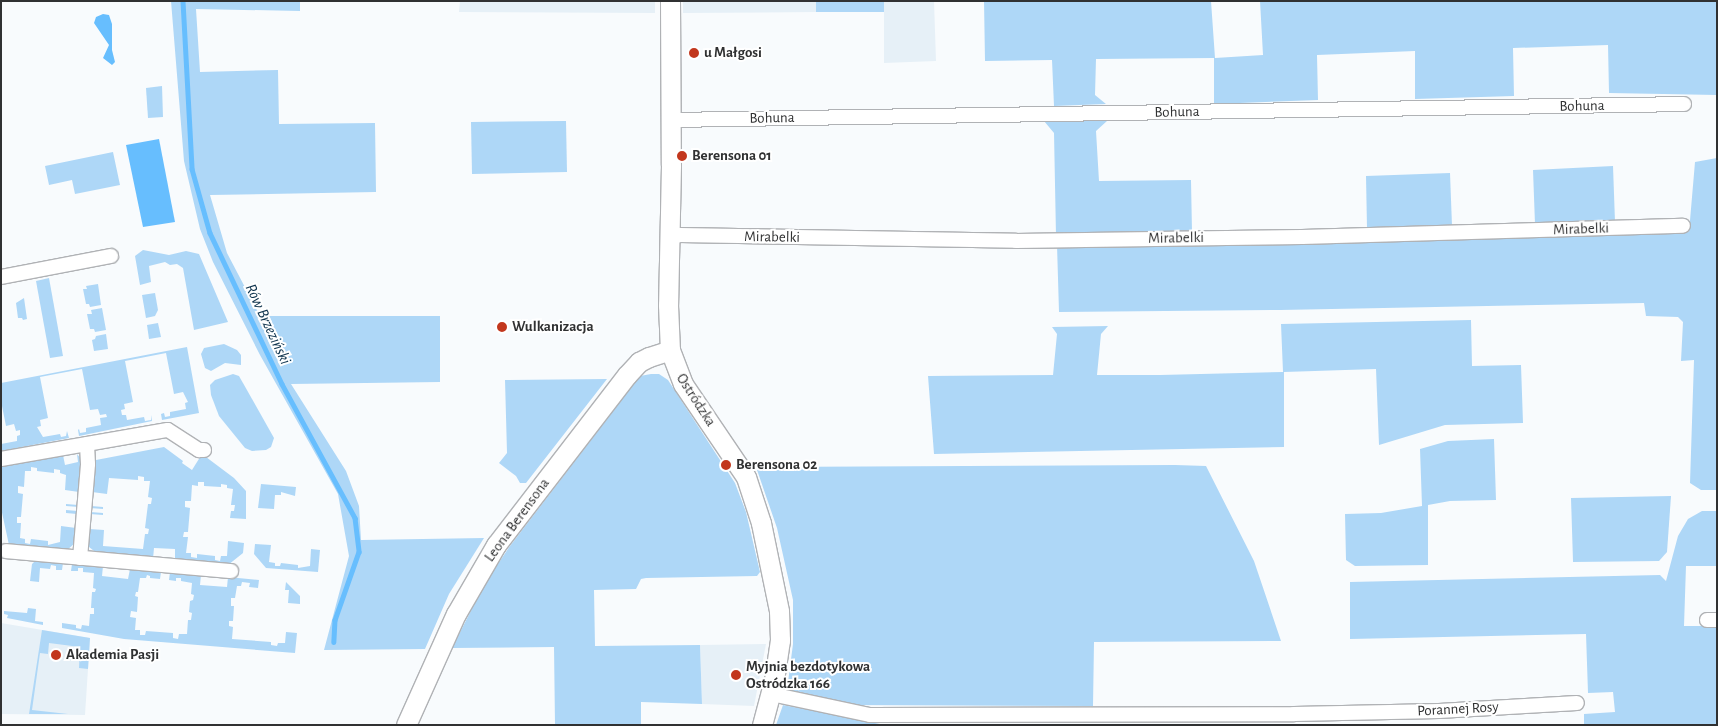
<!DOCTYPE html>
<html>
<head>
<meta charset="utf-8">
<style>
	body { margin:0 }
	#map { position:relative; width:1718px; height:726px; overflow:hidden; background:#f8fbfd; font-family:"Alegreya Sans",sans-serif }
	div>[style] { position:absolute }
	.built>* { inset:0; background:#e6f0f7 }
	.green>* { inset:0; background:#aed7f7 }
	.water>* { inset:0; background:#67befe }
	.stream>* { height:4.5px; margin:-2.25px; padding:0 2.25px; transform-origin:2.25px; border-radius:2.25px; background:#67befe }
	.roads { filter:drop-shadow(1px 0 #b0b2b5) drop-shadow(-1px 0 #b0b2b5) drop-shadow(0 1px #b0b2b5) drop-shadow(0 -1px #b0b2b5) }
	.street>* { height:14px; margin:-7px; padding:0 7px; transform-origin:7px; border-radius:7px; background:#fff }
	.secondary>* { height:19px; margin:-9.5px; padding:0 9.5px; transform-origin:9.5px; border-radius:9.5px; background:#fff }
	.dots>* { width:14px; height:14px; translate:-50% -50%; box-sizing:border-box; border:2px solid #fff; border-radius:50% }
	span { translate:-50% -50%; white-space:nowrap; text-align:center; line-height:1.15; -webkit-text-stroke:4px #fff; paint-order:stroke }
	.poi-label { font-size:15px; color:#303132; font-weight:700 }
	.left { translate:0 -50%; text-align:left }
	.street-label { font-size:15px; color:#303132 }
	.water-label { font-size:16px; color:#0d324c; font-style:italic }
	.frame { position:absolute; inset:0; border:2px solid #303132; pointer-events:none }
</style>
</head>
<body>
<div id="map">
	<div class="built">
		<div style="clip-path:polygon(460px 1px,655px 1px,655px 13px,459px 12px)"></div>
		<div style="clip-path:polygon(683px 1px,816px 1px,816px 12px,683px 13px)"></div>
		<div style="clip-path:polygon(884px 1px,934px 1px,936px 61px,884px 63px)"></div>
		<div style="clip-path:polygon(1px 623px,90px 638px,85px 715px,1px 714px)"></div>
		<div style="clip-path:polygon(766px 644px,754px 706px,702px 704px,700px 645px)"></div>
	</div>
	<div class="green">
		<div style="clip-path:polygon(171px 1px,300px 1px,300px 11px,196px 9px,200px 72px,278px 70px,279px 124px,375px 123px,376px 192px,210px 195px,227px 253px,260px 316px,440px 316px,440px 382px,291px 384px,346px 471px,359px 506px,361px 540px,484px 538px,449px 594px,425px 649px,324px 650px,349px 556px,338px 494px,260px 355px,213px 262px,200px 229px,184px 161px)"></div>
		<div style="clip-path:polygon(816px 1px,884px 1px,884px 12px,816px 12px)"></div>
		<div style="clip-path:polygon(984px 1px,1211px 1px,1215px 58px,1263px 55px,1260px 1px,1717px 1px,1717px 95px,1609px 93px,1608px 45px,1513px 48px,1514px 96px,1415px 99px,1415px 51px,1317px 55px,1318px 100px,1214px 104px,1214px 58px,1096px 59px,1095px 95px,1106px 104px,1054px 106px,1052px 60px,985px 61px)"></div>
		<div style="clip-path:polygon(162px 86px,163px 117px,148px 118px,146px 88px)"></div>
		<div style="clip-path:polygon(566px 121px,567px 172px,472px 174px,471px 122px)"></div>
		<div style="clip-path:polygon(1044px 121px,1107px 121px,1096px 131px,1099px 181px,1191px 180px,1192px 232px,1056px 236px,1054px 133px)"></div>
		<div style="clip-path:polygon(113px 152px,120px 185px,75px 194px,72px 180px,49px 185px,45px 166px)"></div>
		<div style="clip-path:polygon(1717px 158px,1717px 490px,1701px 490px,1690px 483px,1694px 360px,1681px 361px,1683px 322px,1678px 317px,1646px 316px,1644px 303px,1280px 310px,1059px 312px,1057px 245px,1689px 232px,1695px 162px)"></div>
		<div style="clip-path:polygon(1613px 166px,1615px 222px,1535px 224px,1533px 170px)"></div>
		<div style="clip-path:polygon(1450px 173px,1452px 226px,1367px 228px,1366px 176px)"></div>
		<div style="clip-path:polygon(143px 250px,169px 255px,186px 251px,199px 254px,228px 322px,194px 330px,183px 268px,177px 264px,170px 265px,165px 262px,149px 266px,151px 282px,140px 285px,135px 256px)"></div>
		<div style="clip-path:polygon(49px 278px,63px 356px,50px 358px,36px 281px)"></div>
		<div style="clip-path:polygon(98px 284px,101px 305px,90px 307px,89px 304px,86px 304px,83px 289px,87px 289px,86px 286px)"></div>
		<div style="clip-path:polygon(155px 293px,158px 310px,155px 316px,146px 318px,142px 295px)"></div>
		<div style="clip-path:polygon(24px 298px,27px 319px,23px 320px,22px 318px,18px 318px,16px 303px)"></div>
		<div style="clip-path:polygon(102px 308px,106px 330px,95px 332px,94px 329px,90px 329px,87px 314px,92px 314px,91px 310px)"></div>
		<div style="clip-path:polygon(1471px 320px,1472px 366px,1521px 365px,1523px 423px,1445px 425px,1379px 445px,1376px 369px,1284px 372px,1284px 447px,934px 454px,928px 376px,1053px 375px,1057px 334px,1052px 327px,1108px 326px,1101px 334px,1097px 375px,1160px 375px,1283px 372px,1281px 324px)"></div>
		<div style="clip-path:polygon(158px 323px,161px 337px,149px 339px,147px 325px)"></div>
		<div style="clip-path:polygon(106px 334px,108px 349px,94px 351px,92px 340px,95px 339px,96px 336px)"></div>
		<div style="clip-path:polygon(224px 344px,237px 350px,241px 355px,241px 365px,225px 363px,211px 371px,205px 368px,201px 354px,204px 348px)"></div>
		<div style="clip-path:polygon(187px 347px,199px 413px,162px 420px,161px 414px,164px 413px,165px 417px,170px 416px,170px 412px,186px 409px,185px 403px,188px 402px,183px 392px,174px 394px,166px 353px,125px 361px,133px 402px,124px 404px,125px 409px,121px 410px,122px 415px,126px 415px,127px 420px,144px 417px,145px 421px,151px 420px,151px 415px,152px 421px,79px 436px,78px 430px,79px 429px,80px 433px,86px 432px,86px 428px,101px 425px,100px 418px,107px 417px,106px 414px,100px 415px,98px 409px,90px 410px,82px 369px,40px 377px,48px 418px,40px 420px,41px 426px,37px 427px,43px 437px,60px 434px,61px 437px,66px 436px,67px 431px,69px 438px,1px 451px,1px 444px,17px 441px,17px 436px,20px 435px,20px 430px,16px 431px,14px 424px,6px 426px,1px 401px,1px 383px)"></div>
		<div style="clip-path:polygon(233px 374px,239px 376px,274px 438px,271px 447px,266px 450px,252px 451px,245px 448px,219px 416px,211px 395px,210px 385px,215px 380px)"></div>
		<div style="clip-path:polygon(651px 374px,659px 374px,668px 380px,735px 483px,746px 512px,760px 572px,757px 576px,646px 578px,641px 579px,636px 589px,594px 590px,595px 646px,700px 645px,702px 704px,641px 702px,641px 725px,555px 725px,554px 647px,452px 648px,485px 583px,510px 546px,640px 376px)"></div>
		<div style="clip-path:polygon(607px 379px,526px 483px,520px 483px,516px 476px,499px 463px,507px 453px,505px 380px)"></div>
		<div style="clip-path:polygon(1494px 439px,1496px 500px,1450px 501px,1428px 505px,1428px 565px,1355px 566px,1346px 560px,1345px 514px,1381px 513px,1422px 506px,1420px 449px,1448px 441px)"></div>
		<div style="clip-path:polygon(164px 447px,183px 461px,182px 463px,192px 470px,202px 454px,234px 478px,246px 491px,246px 519px,230px 518px,231px 511px,234px 511px,235px 505px,231px 505px,233px 489px,227px 488px,227px 485px,221px 484px,221px 487px,204px 486px,204px 482px,198px 482px,198px 486px,192px 485px,191px 501px,185px 501px,185px 507px,190px 508px,188px 532px,184px 532px,183px 537px,188px 537px,186px 553px,191px 553px,191px 557px,197px 558px,197px 554px,215px 556px,215px 560px,220px 561px,221px 556px,227px 556px,228px 541px,244px 543px,243px 553px,228px 565px,175px 560px,175px 549px,154px 548px,153px 559px,98px 554px,89px 547px,87px 543px,90px 512px,103px 513px,103px 515px,90px 514px,89px 529px,104px 530px,103px 546px,143px 549px,145px 534px,148px 534px,149px 529px,145px 528px,148px 504px,151px 504px,152px 498px,148px 497px,150px 481px,144px 481px,144px 477px,138px 476px,138px 480px,109px 478px,107px 494px,92px 492px,91px 506px,103px 507px,103px 509px,90px 508px,94px 450px,96px 460px)"></div>
		<div style="clip-path:polygon(77px 454px,82px 460px,79px 507px,66px 506px,66px 504px,78px 505px,79px 492px,65px 490px,66px 475px,60px 473px,60px 470px,54px 469px,54px 473px,37px 471px,37px 468px,31px 467px,31px 471px,25px 471px,24px 487px,18px 486px,18px 493px,23px 494px,21px 517px,17px 517px,17px 523px,21px 523px,20px 538px,25px 539px,25px 543px,30px 544px,31px 539px,48px 541px,48px 545px,60px 542px,61px 526px,76px 528px,77px 514px,66px 513px,66px 510px,78px 511px,77px 539px,74px 544px,67px 550px,9px 545px,1px 508px,1px 467px,63px 455px,65px 465px,78px 462px)"></div>
		<div style="clip-path:polygon(1175px 465px,1206px 466px,1254px 561px,1281px 641px,1094px 642px,1093px 706px,850px 705px,787px 690px,793px 644px,793px 600px,777px 528px,756px 467px)"></div>
		<div style="clip-path:polygon(261px 484px,296px 487px,295px 496px,281px 492px,281px 495px,275px 495px,274px 509px,258px 508px)"></div>
		<div style="clip-path:polygon(1671px 496px,1667px 552px,1659px 561px,1573px 562px,1571px 498px)"></div>
		<div style="clip-path:polygon(1702px 511px,1717px 511px,1717px 566px,1686px 566px,1684px 626px,1717px 626px,1717px 725px,1584px 725px,1584px 714px,1615px 712px,1613px 692px,1588px 693px,1586px 634px,1350px 639px,1350px 582px,1660px 575px,1666px 581px,1678px 536px,1688px 519px)"></div>
		<div style="clip-path:polygon(255px 544px,271px 545px,269px 562px,275px 563px,275px 566px,280px 566px,281px 563px,298px 565px,298px 568px,310px 566px,311px 549px,320px 550px,318px 572px,266px 568px,254px 554px)"></div>
		<div style="clip-path:polygon(35px 561px,63px 563px,62px 570px,56px 570px,56px 566px,51px 565px,50px 569px,40px 568px,39px 582px,30px 581px,32px 564px)"></div>
		<div style="clip-path:polygon(72px 564px,103px 566px,102px 576px,128px 579px,130px 569px,161px 572px,160px 579px,150px 578px,150px 576px,147px 575px,146px 578px,140px 578px,138px 592px,136px 592px,135px 596px,138px 597px,137px 612px,131px 611px,130px 617px,136px 618px,135px 630px,140px 630px,140px 635px,145px 635px,146px 631px,173px 633px,173px 638px,178px 639px,179px 634px,187px 634px,188px 620px,191px 620px,192px 613px,189px 612px,190px 601px,193px 600px,194px 595px,191px 594px,192px 583px,181px 581px,181px 578px,176px 578px,176px 581px,169px 580px,170px 572px,201px 575px,200px 585px,227px 587px,228px 577px,259px 580px,258px 588px,249px 587px,250px 583px,242px 582px,241px 586px,237px 586px,235px 598px,231px 598px,231px 606px,234px 606px,233px 621px,229px 621px,229px 626px,233px 627px,232px 639px,271px 642px,271px 645px,277px 646px,278px 643px,285px 643px,286px 632px,297px 633px,295px 653px,124px 639px,62px 628px,62px 623px,76px 625px,76px 628px,81px 629px,82px 625px,89px 626px,90px 614px,94px 614px,94px 608px,91px 608px,92px 592px,95px 592px,96px 589px,93px 588px,94px 573px,83px 572px,83px 568px,78px 568px,78px 571px,71px 571px)"></div>
		<div style="clip-path:polygon(286px 582px,300px 596px,300px 604px,288px 603px,289px 590px,285px 590px)"></div>
		<div style="clip-path:polygon(28px 608px,36px 609px,35px 621px,43px 622px,43px 625px,7px 618px,8px 615px,4px 614px,4px 611px,27px 613px)"></div>
		<div style="clip-path:polygon(42px 630px,90px 638px,88px 669px,79px 668px,80px 647px,49px 643px,48px 654px,40px 653px,32px 710px,68px 714px,29px 714px)"></div>
		<div style="clip-path:polygon(783px 705px,880px 724px,881px 725px,776px 725px)"></div>
	</div>
	<div class="water">
		<div style="clip-path:polygon(103px 14px,109px 15px,112px 24px,112px 50px,115px 62px,112px 65px,103px 58px,109px 45px,94px 23px,96px 17px)"></div>
		<div style="clip-path:polygon(159px 139px,175px 222px,143px 227px,126px 145px)"></div>
	</div>
	<div class="stream">
		<div style="left:183px;top:1px;width:168px;rotate:86.9deg"></div>
		<div style="left:192px;top:169px;width:66px;rotate:74.3deg"></div>
		<div style="left:210px;top:233px;width:167px;rotate:64.5deg"></div>
		<div style="left:282px;top:384px;width:153px;rotate:61.4deg"></div>
		<div style="left:355px;top:518px;width:34px;rotate:83deg"></div>
		<div style="left:359px;top:552px;width:72px;rotate:109.4deg"></div>
		<div style="left:335px;top:620px;width:22px;rotate:93deg"></div>
	</div>
	<div class="roads">
		<div class="street">
			<div style="left:670px;top:120px;width:1014px;rotate:-0.9deg"></div>
			<div style="left:670px;top:238px;width:10px;rotate:-17deg"></div>
			<div style="left:680px;top:235px;width:336px;rotate:1deg"></div>
			<div style="left:1016px;top:241px;width:286px;rotate:-0.8deg"></div>
			<div style="left:1302px;top:237px;width:381px;rotate:-1.7deg"></div>
			<div style="left:1px;top:277px;width:112px;rotate:-10.8deg"></div>
			<div style="left:1px;top:459px;width:169px;rotate:-9.9deg"></div>
			<div style="left:168px;top:430px;width:37px;rotate:33deg"></div>
			<div style="left:199px;top:450px;width:5px"></div>
			<div style="left:6px;top:551px;width:226px;rotate:5.1deg"></div>
			<div style="left:80px;top:558px;width:94px;rotate:-85.1deg"></div>
			<div style="left:88px;top:464px;width:20px;rotate:-93deg"></div>
			<div style="left:1707px;top:620px;width:10px"></div>
			<div style="left:771px;top:694px;width:101px;rotate:12deg"></div>
			<div style="left:870px;top:715px;width:424px;rotate:-0.1deg"></div>
			<div style="left:1294px;top:714px;width:145px;rotate:-1.2deg"></div>
			<div style="left:1439px;top:711px;width:138px;rotate:-3.3deg"></div>
		</div>
		<div class="secondary">
			<div style="left:670px;top:1px;width:164px;rotate:89.7deg"></div>
			<div style="left:671px;top:165px;width:140px;rotate:91.2deg"></div>
			<div style="left:668px;top:305px;width:45px;rotate:87.5deg"></div>
			<div style="left:670px;top:350px;width:36px;rotate:69deg"></div>
			<div style="left:683px;top:384px;width:112px;rotate:55.9deg"></div>
			<div style="left:746px;top:477px;width:48px;rotate:71.9deg"></div>
			<div style="left:761px;top:523px;width:90px;rotate:78.4deg"></div>
			<div style="left:779px;top:611px;width:29px;rotate:88deg"></div>
			<div style="left:780px;top:640px;width:40px;rotate:98.5deg"></div>
			<div style="left:774px;top:680px;width:47px;rotate:104.9deg"></div>
			<div style="left:406px;top:725px;width:122px;rotate:-65.8deg"></div>
			<div style="left:456px;top:614px;width:80px;rotate:-59.9deg"></div>
			<div style="left:496px;top:545px;width:215px;rotate:-52.4deg"></div>
			<div style="left:627px;top:375px;width:18px;rotate:-47deg"></div>
			<div style="left:639px;top:362px;width:11px;rotate:-27deg"></div>
			<div style="left:649px;top:357px;width:22px;rotate:-18deg"></div>
		</div>
	</div>
	<div class="dots">
		<div style="left:694px;top:53px;background:#c2371d"></div>
		<div style="left:682px;top:156px;background:#c2371d"></div>
		<div style="left:502px;top:327px;background:#c2371d"></div>
		<div style="left:726px;top:465px;background:#c2371d"></div>
		<div style="left:56px;top:655px;background:#c2371d"></div>
		<div style="left:736px;top:675px;background:#c2371d"></div>
	</div>
	<div class="poi-label">
		<span class="left" style="left:704px;top:53px">u Małgosi</span>
		<span class="left" style="left:692px;top:156px">Berensona 01</span>
		<span class="left" style="left:512px;top:327px">Wulkanizacja</span>
		<span class="left" style="left:736px;top:465px">Berensona 02</span>
		<span class="left" style="left:66px;top:655px">Akademia Pasji</span>
		<span class="left" style="left:746px;top:675px">Myjnia bezdotykowa<br>Ostródzka 166</span>
	</div>
	<div class="street-label">
		<span style="left:1582px;top:106px;rotate:-1deg">Bohuna</span>
		<span style="left:1177px;top:112px;rotate:-1deg">Bohuna</span>
		<span style="left:772px;top:118px;rotate:-1deg">Bohuna</span>
		<span style="left:1581px;top:229px;rotate:-2deg">Mirabelki</span>
		<span style="left:772px;top:237px;rotate:1deg">Mirabelki</span>
		<span style="left:1176px;top:238px;rotate:-1deg">Mirabelki</span>
		<span style="left:696px;top:400px;rotate:57deg">Ostródzka</span>
		<span style="left:517px;top:520px;rotate:-54deg">Leona Berensona</span>
		<span style="left:1458px;top:709px;rotate:-3deg">Porannej Rosy</span>
	</div>
	<div class="water-label">
		<span style="left:268px;top:324px;rotate:65deg">Rów Brzeziński</span>
	</div>
	<div class="frame"></div>
</div>
</body>
</html>
